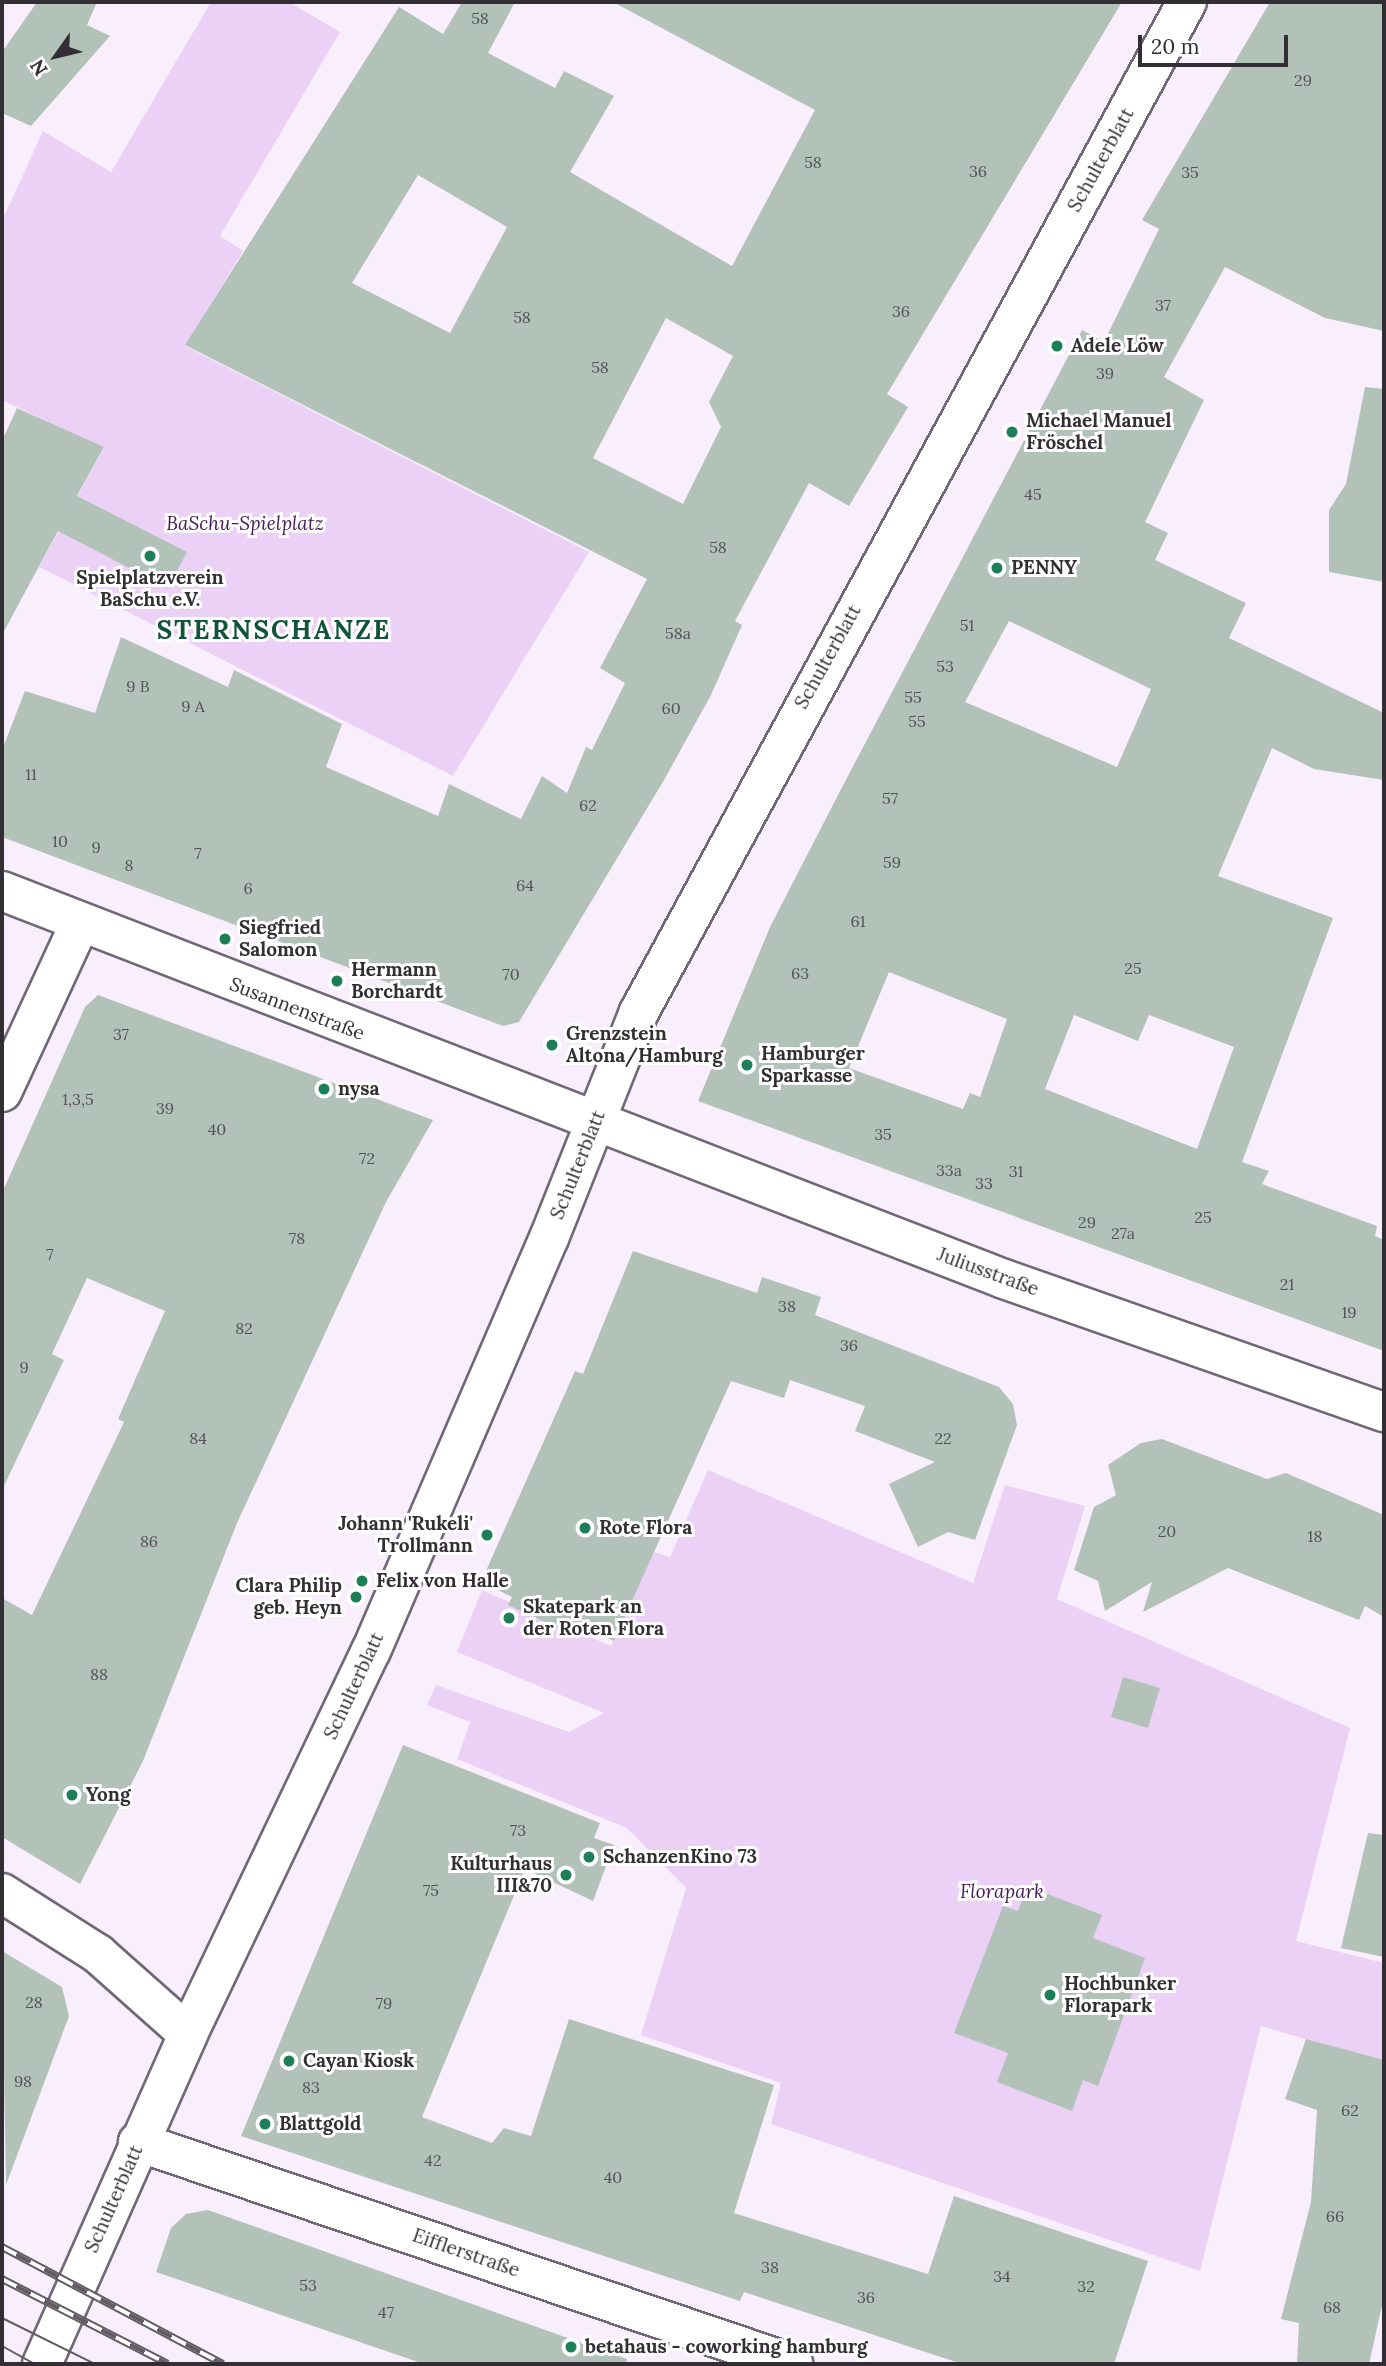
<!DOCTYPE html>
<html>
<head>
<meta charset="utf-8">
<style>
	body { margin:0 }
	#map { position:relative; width:1386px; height:2366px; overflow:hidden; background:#f9effc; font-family:Lora,serif }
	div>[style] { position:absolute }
	.green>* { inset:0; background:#ebd1f5 }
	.building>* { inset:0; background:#b2c2b9 }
	.roads { filter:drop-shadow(2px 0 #706874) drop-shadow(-2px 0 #706874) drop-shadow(0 2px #706874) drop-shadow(0 -2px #706874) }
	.minor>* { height:38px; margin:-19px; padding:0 19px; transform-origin:19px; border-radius:19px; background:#fff }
	.tertiary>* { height:38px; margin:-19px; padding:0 19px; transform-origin:19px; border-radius:19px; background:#fff }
	.tram>* { height:2px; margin:-1px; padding:0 1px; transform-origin:1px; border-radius:1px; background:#615b62 }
	.rail>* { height:8px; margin-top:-4px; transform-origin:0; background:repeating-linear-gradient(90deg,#fff 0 16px,#615b62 0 32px); box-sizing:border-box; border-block:2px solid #615b62 }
	.dots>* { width:19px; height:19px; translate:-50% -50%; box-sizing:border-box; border:4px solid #fff; border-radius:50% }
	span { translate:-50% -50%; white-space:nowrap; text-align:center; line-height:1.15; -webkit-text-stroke:6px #fff; paint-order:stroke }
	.number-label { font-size:16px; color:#525354 }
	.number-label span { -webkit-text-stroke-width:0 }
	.street-label { font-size:19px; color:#322e33 }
	.poi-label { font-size:19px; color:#322e33; font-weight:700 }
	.left { translate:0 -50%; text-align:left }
	.right { translate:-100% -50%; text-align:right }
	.park-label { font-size:19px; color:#461b54; font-style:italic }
	.district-label { font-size:26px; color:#115439; font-weight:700; letter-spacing:2px }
	.frame { position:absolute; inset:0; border:4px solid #322e33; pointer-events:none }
	.north { position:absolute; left:21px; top:21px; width:70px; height:70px; -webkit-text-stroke:5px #fff; paint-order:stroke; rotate:236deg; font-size:19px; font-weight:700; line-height:28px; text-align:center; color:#322e33 }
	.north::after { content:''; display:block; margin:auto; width:24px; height:32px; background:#322e33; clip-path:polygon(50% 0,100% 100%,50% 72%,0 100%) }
	.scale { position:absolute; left:1138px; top:35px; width:150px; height:32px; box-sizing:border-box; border:4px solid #322e33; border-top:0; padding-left:9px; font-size:21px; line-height:24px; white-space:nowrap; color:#322e33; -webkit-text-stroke:5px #fff; paint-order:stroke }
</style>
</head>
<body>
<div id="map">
	<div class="green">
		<div style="clip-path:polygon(211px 2px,289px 2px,340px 32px,220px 236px,243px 251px,185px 346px,589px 552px,453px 776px,39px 567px,104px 448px,2px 400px,2px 221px,43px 131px,111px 172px)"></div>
		<div style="clip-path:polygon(708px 1470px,973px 1583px,1005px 1485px,1085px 1506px,1057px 1599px,1350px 1728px,1296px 1941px,1384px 1963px,1384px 2062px,1261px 2026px,1200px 2271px,771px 2124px,781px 2083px,641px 2035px,686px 1888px,627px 1828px,457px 1759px,470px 1722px,427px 1705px,436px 1685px,569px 1732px,604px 1713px,457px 1652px,482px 1590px,611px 1646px,654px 1552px,670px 1557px)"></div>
	</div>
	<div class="building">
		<div style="clip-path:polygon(37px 2px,97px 2px,87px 25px,110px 36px,31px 126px,2px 113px,2px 52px)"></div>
		<div style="clip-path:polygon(evenodd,462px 2px,515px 2px,488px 53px,555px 88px,564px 71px,614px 96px,570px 172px,732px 266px,815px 110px,613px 2px,1122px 2px,887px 394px,908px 407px,849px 506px,809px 483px,735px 621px,742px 625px,711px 695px,664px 780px,519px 1022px,503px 1026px,2px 837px,2px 750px,25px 691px,95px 713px,121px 637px,228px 687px,234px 670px,342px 724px,326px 767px,438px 816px,449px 784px,521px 819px,542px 776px,567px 793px,586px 747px,592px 750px,625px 683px,600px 668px,647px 579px,185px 345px,399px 7px,443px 34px,462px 2px,418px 175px,507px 227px,450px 333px,352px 283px,418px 175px,462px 2px,666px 318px,733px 356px,709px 402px,721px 427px,683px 504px,593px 458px,666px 318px)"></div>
		<div style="clip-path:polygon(evenodd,1270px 2px,1384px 2px,1384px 331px,1325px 318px,1225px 267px,1164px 377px,1204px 400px,1145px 522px,1168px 533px,1155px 560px,1246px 603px,1229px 638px,1384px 713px,1384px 780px,1314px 769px,1272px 748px,1218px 876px,1333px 918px,1242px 1162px,1269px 1171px,1262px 1184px,1377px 1226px,1375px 1236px,1384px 1240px,1384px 1351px,698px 1101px,770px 927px,838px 795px,1082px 330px,1104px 342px,1159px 229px,1142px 220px,1270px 2px,1009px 621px,1151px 689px,1117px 767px,965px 702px,1009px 621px,1270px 2px,889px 972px,1007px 1019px,980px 1097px,970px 1093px,963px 1109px,849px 1068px,889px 972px,1270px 2px,1074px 1015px,1138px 1041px,1149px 1015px,1234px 1047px,1197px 1149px,1045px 1089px,1074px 1015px)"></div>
		<div style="clip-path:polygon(1365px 387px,1384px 389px,1384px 582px,1329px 572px,1329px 510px,1346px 484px)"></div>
		<div style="clip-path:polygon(17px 408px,104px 447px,77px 496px,187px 552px,168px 588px,58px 531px,2px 635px,2px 441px)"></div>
		<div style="clip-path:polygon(98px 995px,433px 1120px,386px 1202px,237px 1523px,143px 1761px,80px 1884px,2px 1837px,2px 1598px,32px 1615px,124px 1422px,118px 1419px,165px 1311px,87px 1278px,52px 1354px,64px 1360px,2px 1490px,2px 1193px,85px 1007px)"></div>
		<div style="clip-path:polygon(633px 1251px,757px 1293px,762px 1277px,821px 1297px,815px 1315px,999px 1387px,1013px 1404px,1017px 1425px,975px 1540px,948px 1532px,918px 1547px,889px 1484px,935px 1462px,855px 1431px,865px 1406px,790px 1380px,784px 1398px,731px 1381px,614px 1641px,584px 1628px,580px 1638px,508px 1605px,512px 1597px,481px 1582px,575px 1371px,583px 1374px)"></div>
		<div style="clip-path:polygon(1162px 1439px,1267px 1479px,1286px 1473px,1384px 1515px,1384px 1617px,1365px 1606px,1359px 1620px,1228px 1568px,1143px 1612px,1152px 1582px,1105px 1611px,1098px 1581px,1074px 1570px,1094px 1507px,1116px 1495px,1108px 1465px,1141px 1443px)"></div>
		<div style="clip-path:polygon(1123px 1677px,1160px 1688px,1148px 1728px,1111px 1717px)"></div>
		<div style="clip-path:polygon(403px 1745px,600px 1823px,594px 1838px,614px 1845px,593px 1901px,525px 1869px,422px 2117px,492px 2143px,504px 2128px,531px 2136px,569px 2019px,774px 2085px,734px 2213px,928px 2274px,954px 2196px,1148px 2261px,1114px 2364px,962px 2364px,744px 2292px,740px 2301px,241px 2136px)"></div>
		<div style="clip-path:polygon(1368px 1833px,1384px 1835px,1384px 1957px,1341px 1948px)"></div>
		<div style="clip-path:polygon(1027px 1886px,1102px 1915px,1093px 1938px,1145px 1958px,1098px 2086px,1083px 2080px,1072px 2111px,997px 2082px,1008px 2053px,954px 2033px,1003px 1906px,1018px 1911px)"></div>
		<div style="clip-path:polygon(2px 1951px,62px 1987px,69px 2016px,6px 2185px)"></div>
		<div style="clip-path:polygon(1306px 2039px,1384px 2060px,1384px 2296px,1369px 2364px,1297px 2364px,1299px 2323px,1281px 2319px,1311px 2202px,1317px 2110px,1285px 2099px)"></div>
		<div style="clip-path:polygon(208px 2210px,627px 2359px,626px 2364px,424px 2364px,156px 2272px,171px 2228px,186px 2214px)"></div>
	</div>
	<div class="roads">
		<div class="minor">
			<div style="left:2px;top:891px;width:1074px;rotate:21.17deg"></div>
			<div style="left:1004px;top:1279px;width:403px;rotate:19.3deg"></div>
			<div style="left:2px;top:1092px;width:184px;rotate:-65.2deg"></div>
			<div style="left:2px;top:1893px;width:114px;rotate:32.4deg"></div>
			<div style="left:98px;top:1954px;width:120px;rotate:41.6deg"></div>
			<div style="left:138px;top:2142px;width:692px;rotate:18.72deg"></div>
		</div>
		<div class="tertiary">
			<div style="left:42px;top:2364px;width:361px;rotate:-66.1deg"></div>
			<div style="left:188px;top:2034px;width:424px;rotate:-64.5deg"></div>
			<div style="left:371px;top:1651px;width:450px;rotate:-66.7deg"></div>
			<div style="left:549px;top:1238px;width:243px;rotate:-68.3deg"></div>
			<div style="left:639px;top:1012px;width:1149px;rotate:-61.52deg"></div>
		</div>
	</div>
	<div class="tram">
		<div style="left:2px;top:2318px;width:104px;rotate:26.3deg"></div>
		<div style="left:2px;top:2346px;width:38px;rotate:29deg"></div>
	</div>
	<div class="rail">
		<div style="left:2px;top:2247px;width:250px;rotate:27.9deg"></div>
		<div style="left:2px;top:2279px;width:186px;rotate:27.1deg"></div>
	</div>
	<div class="dots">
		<div style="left:1057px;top:346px;background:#1d7f58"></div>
		<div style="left:1012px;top:432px;background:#1d7f58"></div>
		<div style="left:150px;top:556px;background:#1d7f58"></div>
		<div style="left:997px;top:568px;background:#1d7f58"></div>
		<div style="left:225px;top:939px;background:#1d7f58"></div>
		<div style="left:337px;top:981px;background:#1d7f58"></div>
		<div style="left:552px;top:1045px;background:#1d7f58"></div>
		<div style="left:747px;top:1065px;background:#1d7f58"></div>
		<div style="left:324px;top:1089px;background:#1d7f58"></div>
		<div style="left:585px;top:1528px;background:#1d7f58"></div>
		<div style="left:487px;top:1535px;background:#1d7f58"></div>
		<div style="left:362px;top:1581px;background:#1d7f58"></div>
		<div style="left:356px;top:1597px;background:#1d7f58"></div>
		<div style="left:509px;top:1618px;background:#1d7f58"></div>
		<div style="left:72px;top:1795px;background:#1d7f58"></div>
		<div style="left:589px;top:1857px;background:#1d7f58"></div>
		<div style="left:566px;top:1875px;background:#1d7f58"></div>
		<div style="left:1050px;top:1995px;background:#1d7f58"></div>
		<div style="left:289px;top:2061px;background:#1d7f58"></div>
		<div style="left:265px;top:2124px;background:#1d7f58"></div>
		<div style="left:571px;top:2347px;background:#1d7f58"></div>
	</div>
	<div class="number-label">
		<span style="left:480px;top:18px">58</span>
		<span style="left:1303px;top:80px">29</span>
		<span style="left:813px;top:162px">58</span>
		<span style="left:978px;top:171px">36</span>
		<span style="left:1190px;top:172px">35</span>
		<span style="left:1163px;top:305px">37</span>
		<span style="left:901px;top:311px">36</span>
		<span style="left:522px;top:317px">58</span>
		<span style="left:600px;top:367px">58</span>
		<span style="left:1105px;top:373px">39</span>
		<span style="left:1033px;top:494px">45</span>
		<span style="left:718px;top:547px">58</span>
		<span style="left:967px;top:625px">51</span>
		<span style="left:678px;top:633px">58a</span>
		<span style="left:945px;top:666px">53</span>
		<span style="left:138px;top:686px">9 B</span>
		<span style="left:913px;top:697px">55</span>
		<span style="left:193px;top:706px">9 A</span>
		<span style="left:671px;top:708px">60</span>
		<span style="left:917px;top:721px">55</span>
		<span style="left:31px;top:774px">11</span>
		<span style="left:890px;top:798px">57</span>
		<span style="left:588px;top:805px">62</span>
		<span style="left:60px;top:841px">10</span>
		<span style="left:96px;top:847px">9</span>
		<span style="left:198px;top:853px">7</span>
		<span style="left:892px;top:862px">59</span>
		<span style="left:129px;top:865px">8</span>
		<span style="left:525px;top:885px">64</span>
		<span style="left:248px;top:888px">6</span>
		<span style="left:858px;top:921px">61</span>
		<span style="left:1133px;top:968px">25</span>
		<span style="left:800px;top:973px">63</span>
		<span style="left:511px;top:974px">70</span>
		<span style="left:121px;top:1034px">37</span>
		<span style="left:78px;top:1099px">1,3,5</span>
		<span style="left:165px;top:1108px">39</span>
		<span style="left:217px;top:1129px">40</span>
		<span style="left:883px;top:1134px">35</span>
		<span style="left:367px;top:1158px">72</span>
		<span style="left:949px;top:1170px">33a</span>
		<span style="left:1016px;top:1171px">31</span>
		<span style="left:984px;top:1183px">33</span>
		<span style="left:1203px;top:1217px">25</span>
		<span style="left:1087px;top:1222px">29</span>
		<span style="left:1123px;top:1233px">27a</span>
		<span style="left:297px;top:1238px">78</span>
		<span style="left:50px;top:1254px">7</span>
		<span style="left:1287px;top:1284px">21</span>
		<span style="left:787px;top:1306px">38</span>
		<span style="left:1349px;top:1312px">19</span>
		<span style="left:244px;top:1328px">82</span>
		<span style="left:849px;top:1345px">36</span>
		<span style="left:24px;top:1367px">9</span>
		<span style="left:198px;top:1438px">84</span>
		<span style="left:943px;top:1438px">22</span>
		<span style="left:1167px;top:1531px">20</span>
		<span style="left:1315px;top:1536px">18</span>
		<span style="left:149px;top:1541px">86</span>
		<span style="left:99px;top:1674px">88</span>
		<span style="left:518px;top:1830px">73</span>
		<span style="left:431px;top:1890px">75</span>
		<span style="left:34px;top:2002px">28</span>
		<span style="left:384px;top:2003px">79</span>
		<span style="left:23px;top:2081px">98</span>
		<span style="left:311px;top:2087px">83</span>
		<span style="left:1350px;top:2110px">62</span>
		<span style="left:433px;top:2160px">42</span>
		<span style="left:613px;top:2177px">40</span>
		<span style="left:1335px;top:2216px">66</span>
		<span style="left:770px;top:2267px">38</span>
		<span style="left:1002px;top:2276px">34</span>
		<span style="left:308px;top:2285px">53</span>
		<span style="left:1086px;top:2286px">32</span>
		<span style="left:866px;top:2297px">36</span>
		<span style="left:1332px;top:2307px">68</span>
		<span style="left:386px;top:2312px">47</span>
	</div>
	<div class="street-label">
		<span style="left:1101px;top:160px;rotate:-61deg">Schulterblatt</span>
		<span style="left:828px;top:657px;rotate:-61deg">Schulterblatt</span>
		<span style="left:297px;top:1009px;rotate:21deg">Susannenstraße</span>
		<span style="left:578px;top:1165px;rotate:-68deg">Schulterblatt</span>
		<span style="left:988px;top:1272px;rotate:20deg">Juliusstraße</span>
		<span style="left:354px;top:1686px;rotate:-65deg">Schulterblatt</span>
		<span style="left:114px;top:2199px;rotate:-66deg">Schulterblatt</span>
		<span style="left:466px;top:2253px;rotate:19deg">Eifflerstraße</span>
	</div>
	<div class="poi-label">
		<span class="left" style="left:1071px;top:346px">Adele Löw</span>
		<span class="left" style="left:1026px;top:432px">Michael Manuel<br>Fröschel</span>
		<span class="left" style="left:1011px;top:568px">PENNY</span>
		<span style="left:150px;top:589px">Spielplatzverein<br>BaSchu e.V.</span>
		<span class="left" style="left:239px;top:939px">Siegfried<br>Salomon</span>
		<span class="left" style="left:351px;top:981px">Hermann<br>Borchardt</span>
		<span class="left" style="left:566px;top:1045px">Grenzstein<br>Altona/Hamburg</span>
		<span class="left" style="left:761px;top:1065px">Hamburger<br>Sparkasse</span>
		<span class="left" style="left:338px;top:1089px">nysa</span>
		<span class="right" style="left:473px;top:1535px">Johann 'Rukeli'<br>Trollmann</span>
		<span class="left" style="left:599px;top:1528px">Rote Flora</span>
		<span class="left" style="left:376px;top:1581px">Felix von Halle</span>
		<span class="right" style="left:342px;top:1597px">Clara Philip<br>geb. Heyn</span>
		<span class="left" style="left:523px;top:1618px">Skatepark an<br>der Roten Flora</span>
		<span class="left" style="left:86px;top:1795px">Yong</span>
		<span class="left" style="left:603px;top:1857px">SchanzenKino 73</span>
		<span class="right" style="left:552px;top:1875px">Kulturhaus<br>III&amp;70</span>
		<span class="left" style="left:1064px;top:1995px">Hochbunker<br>Florapark</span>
		<span class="left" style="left:303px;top:2061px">Cayan Kiosk</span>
		<span class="left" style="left:279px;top:2124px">Blattgold</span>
		<span class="left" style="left:585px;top:2347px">betahaus - coworking hamburg</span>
	</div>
	<div class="park-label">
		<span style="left:245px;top:524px">BaSchu-Spielplatz</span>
		<span style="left:1002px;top:1892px">Florapark</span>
	</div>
	<div class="district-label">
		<span style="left:274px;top:630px">STERNSCHANZE</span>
	</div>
	<div class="frame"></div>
	<div class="north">N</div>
	<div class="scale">20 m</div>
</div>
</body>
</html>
